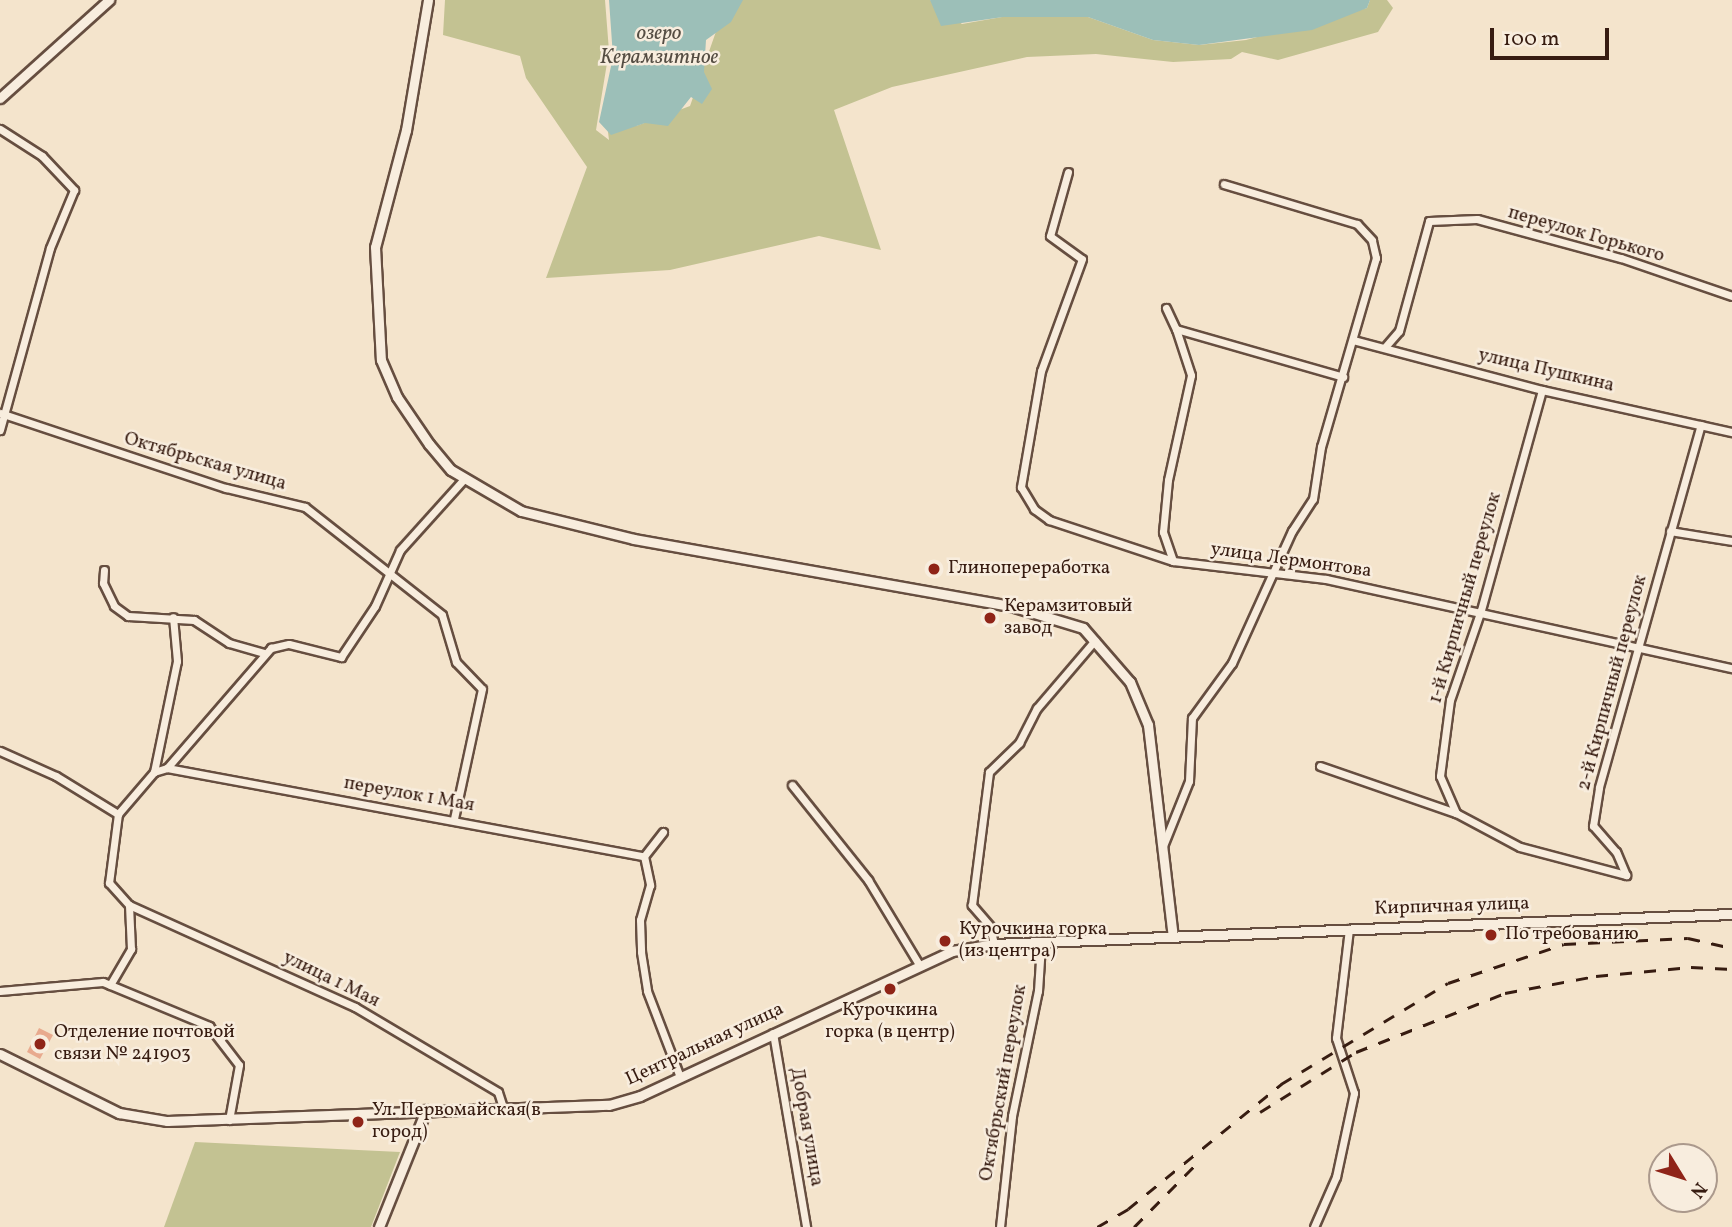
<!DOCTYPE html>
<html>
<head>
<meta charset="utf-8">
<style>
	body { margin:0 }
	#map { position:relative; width:1732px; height:1227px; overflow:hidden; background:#f4e4cc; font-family:Vollkorn,serif }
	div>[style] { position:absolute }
	.green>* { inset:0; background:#c3c292 }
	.water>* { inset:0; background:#9cbfb8 }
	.building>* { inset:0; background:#e8aa8e }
	.roads { filter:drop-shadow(2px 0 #664e40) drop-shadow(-2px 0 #664e40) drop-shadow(0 2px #664e40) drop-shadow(0 -2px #664e40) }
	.minor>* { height:7px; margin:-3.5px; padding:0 3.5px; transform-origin:3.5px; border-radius:3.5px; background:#f8edde }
	.tertiary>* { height:9px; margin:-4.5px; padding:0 4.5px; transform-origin:4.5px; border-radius:4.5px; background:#f8edde }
	.rail>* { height:2.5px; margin-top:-1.25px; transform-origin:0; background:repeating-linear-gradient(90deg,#371c11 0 12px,transparent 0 24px) }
	.dots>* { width:19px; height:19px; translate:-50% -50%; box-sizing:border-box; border:4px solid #f8edde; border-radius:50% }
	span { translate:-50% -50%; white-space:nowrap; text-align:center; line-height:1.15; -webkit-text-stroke:5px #f8edde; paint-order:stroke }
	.street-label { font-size:19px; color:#371c11 }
	.poi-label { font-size:19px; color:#371c11 }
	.left { translate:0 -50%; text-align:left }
	.water-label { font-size:21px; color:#554d43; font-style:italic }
	.north { position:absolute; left:1648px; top:1143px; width:70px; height:70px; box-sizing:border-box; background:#f8edde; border:2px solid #ab998c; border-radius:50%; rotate:128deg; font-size:19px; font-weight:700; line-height:28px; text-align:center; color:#371c11 }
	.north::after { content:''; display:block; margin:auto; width:24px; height:32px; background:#8f2418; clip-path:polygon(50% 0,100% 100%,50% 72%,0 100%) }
	.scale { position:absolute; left:1490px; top:28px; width:119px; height:32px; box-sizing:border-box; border:4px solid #371c11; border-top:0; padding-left:9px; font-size:21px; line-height:24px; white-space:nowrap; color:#371c11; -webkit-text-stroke:5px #f8edde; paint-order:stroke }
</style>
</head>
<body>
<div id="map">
	<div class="green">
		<div style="clip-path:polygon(445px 0,605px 0,609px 51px,596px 130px,609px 140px,607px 124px,636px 126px,690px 106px,727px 0,930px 0,962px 24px,1002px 17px,1088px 17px,1153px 40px,1199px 45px,1246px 40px,1367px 8px,1370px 0,1387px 0,1393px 8px,1378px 32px,1278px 60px,1242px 52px,1231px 59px,1173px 62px,1096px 54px,1027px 57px,892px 87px,834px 110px,881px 250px,819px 236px,670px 270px,546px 278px,587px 167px,526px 78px,520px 56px,443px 35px)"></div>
		<div style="clip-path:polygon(195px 1142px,400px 1152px,371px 1227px,164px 1227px)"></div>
	</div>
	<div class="water">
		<div style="clip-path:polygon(609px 0,743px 0,731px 22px,706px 40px,704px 72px,712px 89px,702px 104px,691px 97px,668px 126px,645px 123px,611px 135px,599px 122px,613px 57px)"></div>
		<div style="clip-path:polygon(930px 0,1370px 0,1367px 8px,1312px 30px,1199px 45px,1153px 40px,1088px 17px,1003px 17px,941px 26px)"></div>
	</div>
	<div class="building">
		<div style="clip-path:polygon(39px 1028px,53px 1035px,40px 1059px,27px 1052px)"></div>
	</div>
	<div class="roads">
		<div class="minor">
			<div style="left:0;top:129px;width:50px;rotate:32.7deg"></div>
			<div style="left:42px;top:156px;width:47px;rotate:46.7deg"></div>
			<div style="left:74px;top:190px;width:63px;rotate:112.5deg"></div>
			<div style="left:50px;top:248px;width:189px;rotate:105.4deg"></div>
			<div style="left:1068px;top:172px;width:66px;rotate:105.7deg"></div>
			<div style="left:1050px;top:236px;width:39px;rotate:36deg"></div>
			<div style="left:1082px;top:259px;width:119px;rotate:110.1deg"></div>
			<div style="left:1041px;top:371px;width:118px;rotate:99.8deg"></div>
			<div style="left:1021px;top:487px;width:26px;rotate:59deg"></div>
			<div style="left:1034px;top:509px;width:19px;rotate:36deg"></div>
			<div style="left:1049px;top:520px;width:131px;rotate:18.3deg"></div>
			<div style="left:1173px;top:561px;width:154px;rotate:6.7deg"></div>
			<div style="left:1326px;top:579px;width:416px;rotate:12.4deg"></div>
			<div style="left:1166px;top:308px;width:23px;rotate:65deg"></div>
			<div style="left:1176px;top:329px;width:174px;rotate:16deg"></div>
			<div style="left:1353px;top:340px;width:196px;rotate:14.8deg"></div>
			<div style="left:1542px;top:390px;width:195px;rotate:12.5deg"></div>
			<div style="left:1385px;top:347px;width:21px;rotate:-49deg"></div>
			<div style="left:1399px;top:331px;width:114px;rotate:-74.7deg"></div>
			<div style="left:1429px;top:221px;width:48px;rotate:-2.4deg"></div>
			<div style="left:1477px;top:219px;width:149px;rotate:15.2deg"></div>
			<div style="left:1621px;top:258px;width:117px;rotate:18.9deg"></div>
			<div style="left:0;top:413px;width:238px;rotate:18.4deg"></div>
			<div style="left:226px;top:488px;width:81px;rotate:13.5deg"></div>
			<div style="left:305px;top:507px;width:174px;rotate:38.2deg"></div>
			<div style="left:442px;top:615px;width:49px;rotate:73.4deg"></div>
			<div style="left:456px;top:662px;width:37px;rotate:46deg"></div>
			<div style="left:482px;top:689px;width:132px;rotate:102.2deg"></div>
			<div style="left:1670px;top:531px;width:63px;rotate:9.2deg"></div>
			<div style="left:1173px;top:561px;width:31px;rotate:-109deg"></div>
			<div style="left:1163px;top:532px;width:52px;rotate:-84.5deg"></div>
			<div style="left:1168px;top:480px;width:107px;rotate:-77.6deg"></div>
			<div style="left:1191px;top:375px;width:48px;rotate:-108.1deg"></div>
			<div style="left:104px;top:570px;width:13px;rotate:94deg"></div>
			<div style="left:103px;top:583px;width:25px;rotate:64deg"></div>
			<div style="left:114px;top:606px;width:17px;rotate:36deg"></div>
			<div style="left:128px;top:616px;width:66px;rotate:3.5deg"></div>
			<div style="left:194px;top:620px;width:42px;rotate:33.3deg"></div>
			<div style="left:229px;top:643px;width:36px;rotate:16deg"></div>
			<div style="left:0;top:751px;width:61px;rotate:24.1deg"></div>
			<div style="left:56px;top:776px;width:73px;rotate:31.5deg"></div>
			<div style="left:1320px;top:766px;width:144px;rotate:19.1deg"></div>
			<div style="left:1456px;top:813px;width:72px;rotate:28deg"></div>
			<div style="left:1520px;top:847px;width:110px;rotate:14.8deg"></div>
			<div style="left:167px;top:768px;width:485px;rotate:10.5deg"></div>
			<div style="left:154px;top:772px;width:113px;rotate:-78.3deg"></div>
			<div style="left:177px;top:661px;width:44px;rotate:-95.2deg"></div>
			<div style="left:792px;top:785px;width:122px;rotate:51.3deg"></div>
			<div style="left:868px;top:880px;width:97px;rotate:58.9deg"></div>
			<div style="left:1456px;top:813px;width:40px;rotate:-113.4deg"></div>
			<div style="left:1440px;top:776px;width:77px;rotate:-82.5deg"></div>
			<div style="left:1450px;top:700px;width:95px;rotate:-71deg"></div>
			<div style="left:1481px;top:610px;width:228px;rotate:-74.5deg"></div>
			<div style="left:663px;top:832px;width:31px;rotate:128deg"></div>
			<div style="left:644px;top:856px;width:30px;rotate:78deg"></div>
			<div style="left:650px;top:885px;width:36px;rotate:106deg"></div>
			<div style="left:640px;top:920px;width:32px;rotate:88deg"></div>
			<div style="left:641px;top:952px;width:39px;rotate:81deg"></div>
			<div style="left:647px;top:991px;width:92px;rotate:69deg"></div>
			<div style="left:1163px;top:846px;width:70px;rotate:-68.2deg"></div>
			<div style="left:1189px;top:781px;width:63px;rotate:-87.3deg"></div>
			<div style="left:1192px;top:718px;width:68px;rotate:-54deg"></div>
			<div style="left:1232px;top:663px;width:145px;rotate:-65.6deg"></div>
			<div style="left:1292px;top:531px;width:38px;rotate:-57deg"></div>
			<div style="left:1313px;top:499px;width:53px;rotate:-81.3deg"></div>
			<div style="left:1321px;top:447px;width:197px;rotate:-73.8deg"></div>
			<div style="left:1376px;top:258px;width:18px;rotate:-103deg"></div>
			<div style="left:1372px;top:240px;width:22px;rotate:-133deg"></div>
			<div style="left:1357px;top:224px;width:139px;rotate:-163.3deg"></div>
			<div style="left:1626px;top:875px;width:25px;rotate:-113deg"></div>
			<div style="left:1616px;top:852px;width:35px;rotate:-131deg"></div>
			<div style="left:1593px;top:826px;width:39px;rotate:-81deg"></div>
			<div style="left:1599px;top:787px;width:376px;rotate:-74.3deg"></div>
			<div style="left:129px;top:905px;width:248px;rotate:24.3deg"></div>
			<div style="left:355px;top:1007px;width:166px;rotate:30.7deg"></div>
			<div style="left:498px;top:1092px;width:16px;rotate:72deg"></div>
			<div style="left:994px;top:944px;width:18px;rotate:-103deg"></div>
			<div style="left:990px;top:926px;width:28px;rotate:-131deg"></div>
			<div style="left:972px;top:905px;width:134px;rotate:-82.7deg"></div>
			<div style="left:989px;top:772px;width:42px;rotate:-44deg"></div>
			<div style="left:1019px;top:743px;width:39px;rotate:-63deg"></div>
			<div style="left:1037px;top:708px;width:89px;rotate:-49.5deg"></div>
			<div style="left:110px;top:985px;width:42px;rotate:-59.7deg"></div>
			<div style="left:131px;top:949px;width:44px;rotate:-92.6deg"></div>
			<div style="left:129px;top:905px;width:30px;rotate:-132deg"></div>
			<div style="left:109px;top:883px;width:70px;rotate:-82.6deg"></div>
			<div style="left:118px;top:814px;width:55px;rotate:-49.4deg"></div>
			<div style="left:154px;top:772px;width:14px;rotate:-17deg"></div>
			<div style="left:167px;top:768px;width:159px;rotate:-49.1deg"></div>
			<div style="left:271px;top:648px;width:18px;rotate:-13deg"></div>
			<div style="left:289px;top:644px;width:54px;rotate:14deg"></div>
			<div style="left:341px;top:657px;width:61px;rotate:-56.3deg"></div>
			<div style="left:375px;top:606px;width:61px;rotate:-65.9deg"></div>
			<div style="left:400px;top:550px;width:96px;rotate:-48deg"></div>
			<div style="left:0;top:991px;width:103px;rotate:-5deg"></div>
			<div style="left:103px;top:982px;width:115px;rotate:22.5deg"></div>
			<div style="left:209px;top:1026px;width:49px;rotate:52.4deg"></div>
			<div style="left:239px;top:1065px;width:56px;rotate:100.3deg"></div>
			<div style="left:773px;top:1033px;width:197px;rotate:80.3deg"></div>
			<div style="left:1000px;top:1227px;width:112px;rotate:-83.8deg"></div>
			<div style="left:1012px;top:1116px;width:128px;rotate:-78.3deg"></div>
			<div style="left:1038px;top:991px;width:47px;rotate:-86.3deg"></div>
			<div style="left:1314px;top:1227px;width:55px;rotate:-66.3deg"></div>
			<div style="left:1336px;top:1177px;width:86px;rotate:-77.9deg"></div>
			<div style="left:1354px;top:1093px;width:58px;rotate:-108.1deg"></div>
			<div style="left:1336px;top:1038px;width:110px;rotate:-83.2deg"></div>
		</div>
		<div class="tertiary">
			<div style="left:428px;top:0;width:132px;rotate:99.6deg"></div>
			<div style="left:406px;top:130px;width:121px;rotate:104.8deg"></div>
			<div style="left:375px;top:247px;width:113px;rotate:87deg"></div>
			<div style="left:381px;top:360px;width:40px;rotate:66.6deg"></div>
			<div style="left:397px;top:397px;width:57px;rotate:55.8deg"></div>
			<div style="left:429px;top:444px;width:34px;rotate:50deg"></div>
			<div style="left:451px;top:470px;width:81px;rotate:30.4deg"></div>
			<div style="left:521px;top:511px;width:116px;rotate:13.9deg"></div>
			<div style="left:634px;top:539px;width:386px;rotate:10.1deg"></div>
			<div style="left:1014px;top:607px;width:72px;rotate:16.9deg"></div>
			<div style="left:1083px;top:628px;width:72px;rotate:49deg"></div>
			<div style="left:1130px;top:682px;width:47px;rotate:67.3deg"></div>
			<div style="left:1148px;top:725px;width:213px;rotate:83.3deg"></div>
			<div style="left:0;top:98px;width:147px;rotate:-42deg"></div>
			<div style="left:0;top:1054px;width:133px;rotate:26.4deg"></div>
			<div style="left:119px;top:1113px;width:49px;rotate:9.5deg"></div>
			<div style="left:167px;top:1121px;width:442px;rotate:-2.1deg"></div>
			<div style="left:609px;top:1105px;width:32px;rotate:-16deg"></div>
			<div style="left:640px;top:1096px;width:344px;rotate:-24.9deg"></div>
			<div style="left:952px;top:951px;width:43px;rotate:-9.5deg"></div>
			<div style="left:994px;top:944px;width:739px;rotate:-2.33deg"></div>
			<div style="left:379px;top:1227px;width:126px;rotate:-68.1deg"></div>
		</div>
	</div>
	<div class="rail">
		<div style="left:1260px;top:1112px;width:113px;rotate:-32deg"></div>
		<div style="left:1356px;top:1052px;width:160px;rotate:-21.6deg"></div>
		<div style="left:1505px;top:993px;width:93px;rotate:-10.6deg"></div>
		<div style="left:1596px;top:976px;width:95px;rotate:-5.4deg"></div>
		<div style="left:1691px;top:967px;width:41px;rotate:2.8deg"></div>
		<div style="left:1097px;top:1227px;width:36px;rotate:-30deg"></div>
		<div style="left:1128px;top:1209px;width:198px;rotate:-39.2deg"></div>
		<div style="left:1281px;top:1084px;width:195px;rotate:-31.2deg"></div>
		<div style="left:1448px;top:983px;width:122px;rotate:-18.6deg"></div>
		<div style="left:1564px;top:944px;width:124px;rotate:-2.8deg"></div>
		<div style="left:1688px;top:938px;width:45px;rotate:12.8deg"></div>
		<div style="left:1134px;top:1227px;width:94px;rotate:-45.4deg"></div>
	</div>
	<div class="dots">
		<div style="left:934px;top:569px;background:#8f2418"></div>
		<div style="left:990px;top:618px;background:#8f2418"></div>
		<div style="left:1491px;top:935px;background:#8f2418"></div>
		<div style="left:945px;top:941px;background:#8f2418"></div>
		<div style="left:890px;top:989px;background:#8f2418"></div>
		<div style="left:40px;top:1044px;background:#8f2418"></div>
		<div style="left:358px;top:1122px;background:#8f2418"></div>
	</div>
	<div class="street-label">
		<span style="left:1586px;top:235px;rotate:16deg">переулок Горького</span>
		<span style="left:1546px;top:371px;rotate:13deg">улица Пушкина</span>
		<span style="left:205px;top:462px;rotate:16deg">Октябрьская улица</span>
		<span style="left:1291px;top:561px;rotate:8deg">улица Лермонтова</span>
		<span style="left:1466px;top:598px;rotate:-74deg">1-й Кирпичный переулок</span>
		<span style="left:1613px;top:683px;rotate:-75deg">2-й Кирпичный переулок</span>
		<span style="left:409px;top:795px;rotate:10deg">переулок 1 Мая</span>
		<span style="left:1452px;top:907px;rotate:-2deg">Кирпичная улица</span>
		<span style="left:331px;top:980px;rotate:26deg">улица 1 Мая</span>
		<span style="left:705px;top:1045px;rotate:-25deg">Центральная улица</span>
		<span style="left:1004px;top:1083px;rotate:-80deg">Октябрьский переулок</span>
		<span style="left:806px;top:1127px;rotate:80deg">Добрая улица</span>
	</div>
	<div class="poi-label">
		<span class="left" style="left:948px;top:569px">Глинопереработка</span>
		<span class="left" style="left:1004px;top:618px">Керамзитовый<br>завод</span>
		<span class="left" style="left:959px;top:941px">Курочкина горка<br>(из центра)</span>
		<span class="left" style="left:1505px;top:935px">По требованию</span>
		<span style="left:890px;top:1022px">Курочкина<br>горка (в центр)</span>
		<span class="left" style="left:54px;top:1044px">Отделение почтовой<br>связи № 241903</span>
		<span class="left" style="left:372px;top:1122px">Ул. Первомайская(в<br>город)</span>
	</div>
	<div class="water-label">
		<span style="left:659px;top:46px">озеро<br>Керамзитное</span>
	</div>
	<div class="north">N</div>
	<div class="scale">100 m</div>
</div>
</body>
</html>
